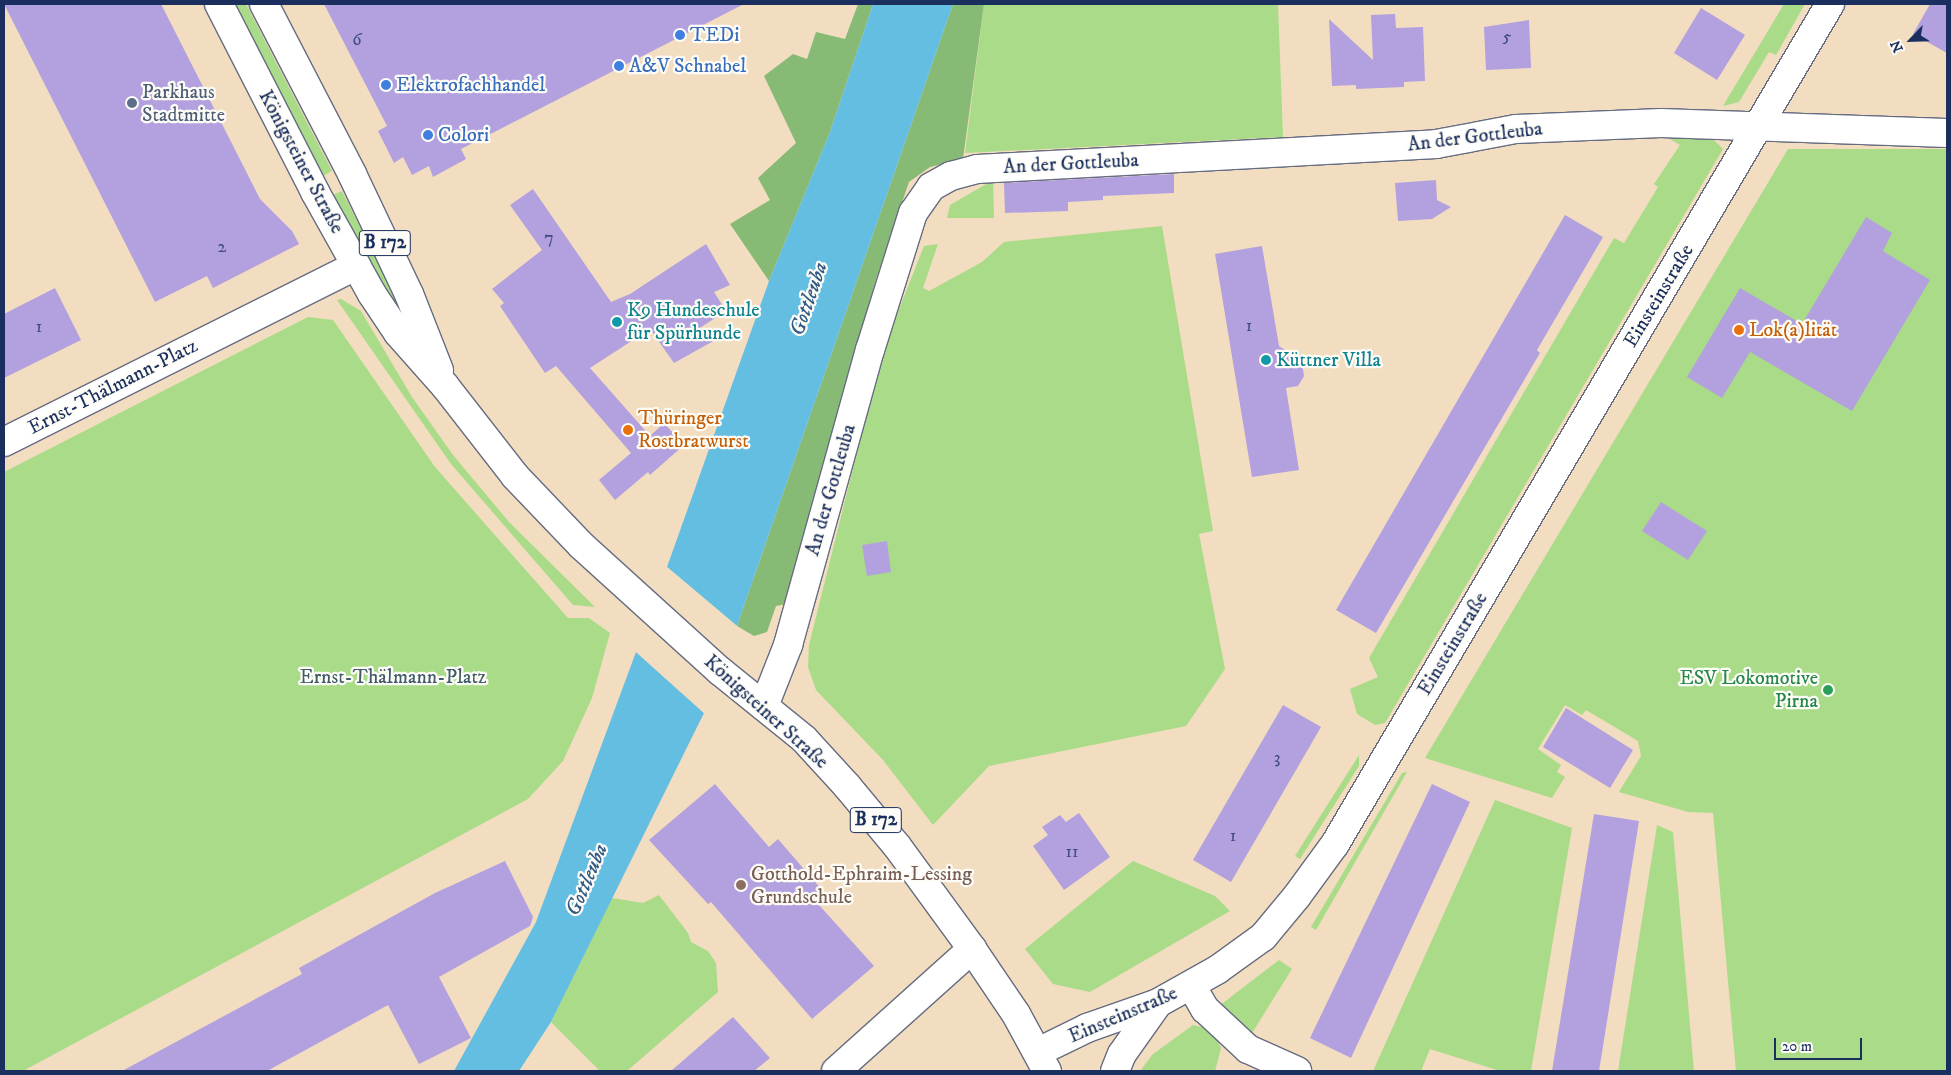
<!DOCTYPE html>
<html>
<head>
<meta charset="utf-8">
<style>
	body { margin:0 }
	#map { position:relative; width:1951px; height:1075px; overflow:hidden; background:#f2ddc0; font-family:"IM FELL DW Pica",serif }
	div>[style] { position:absolute }
	.green>* { inset:0; background:#aadb89 }
	.forest>* { inset:0; background:#87bb75 }
	.water>* { inset:0; background:#63bee1 }
	.pier>* { inset:0; background:#f2ddc0 }
	.building>* { inset:0; background:#b2a1de }
	.roads { filter:drop-shadow(1px 0 #666c80) drop-shadow(-1px 0 #666c80) drop-shadow(0 1px #666c80) drop-shadow(0 -1px #666c80) }
	.street>* { height:28px; margin:-14px; padding:0 14px; transform-origin:14px; border-radius:14px; background:#fff }
	.secondary>* { height:28px; margin:-14px; padding:0 14px; transform-origin:14px; border-radius:14px; background:#fff }
	.primary>* { height:28px; margin:-14px; padding:0 14px; transform-origin:14px; border-radius:14px; background:#fff }
	.dots>* { width:14px; height:14px; translate:-50% -50%; box-sizing:border-box; border:2px solid #fdfcf7; border-radius:50% }
	span { translate:-50% -50%; white-space:nowrap; text-align:center; line-height:1.15; -webkit-text-stroke:4.5px #fdfcf7; paint-order:stroke }
	.number-label { font-size:18px; color:#414c7e }
	.number-label span { -webkit-text-stroke-width:0 }
	.shield-label span { padding:1px 4px; background:#fdfcf7; border:1px solid; border-radius:4px; -webkit-text-stroke-width:0 }
	.shield-label { font-size:19px; color:#1b2f5e; font-weight:700 }
	.shop-label { font-size:20px; color:#366cbe }
	.left { translate:0 -50%; text-align:left }
	.service-label { font-size:20px; color:#4e5e75 }
	.street-label { font-size:20px; color:#1b2f5e }
	.culture-label { font-size:20px; color:#0d838f }
	.food-label { font-size:20px; color:#c56008 }
	.park-label { font-size:20px; color:#3f5a69 }
	.leisure-label { font-size:20px; color:#27864d }
	.right { translate:-100% -50%; text-align:right }
	.education-label { font-size:20px; color:#785e54 }
	.water-label { font-size:21px; color:#315a85; font-style:italic }
	.frame { position:absolute; inset:0; border:5px solid #1b2f5e; pointer-events:none }
	.north { position:absolute; left:1886px; top:15px; width:50px; height:50px; -webkit-text-stroke:4px #fdfcf7; paint-order:stroke; rotate:246deg; font-size:14px; font-weight:700; line-height:20px; text-align:center; color:#1b2f5e }
	.north::after { content:''; display:block; margin:auto; width:18px; height:22px; background:#1b2f5e; clip-path:polygon(50% 0,100% 100%,50% 72%,0 100%) }
	.scale { position:absolute; left:1774px; top:1038px; width:88px; height:22px; box-sizing:border-box; border:2px solid #1b2f5e; border-top:0; padding-left:6px; font-size:15px; line-height:18px; white-space:nowrap; color:#1b2f5e; -webkit-text-stroke:4px #fdfcf7; paint-order:stroke }
</style>
</head>
<body>
<div id="map">
	<div class="green">
		<div style="clip-path:polygon(236px 4px,246px 4px,332px 171px,323px 176px)"></div>
		<div style="clip-path:polygon(984px 4px,1278px 4px,1283px 137px,965px 153px)"></div>
		<div style="clip-path:polygon(1784px 4px,1805px 4px,1776px 55px,1769px 52px,1739px 102px,1723px 106px)"></div>
		<div style="clip-path:polygon(1658px 132px,1708px 134px,1723px 149px,1385px 723px,1375px 725px,1357px 714px,1350px 689px,1378px 677px,1369px 658px,1614px 238px,1624px 243px,1658px 187px,1654px 184px,1680px 145px)"></div>
		<div style="clip-path:polygon(1788px 149px,1947px 149px,1947px 1071px,1736px 1071px,1713px 813px,1688px 812px,1619px 792px,1641px 756px,1638px 741px,1586px 710px,1582px 715px,1565px 705px,1538px 749px,1561px 765px,1557px 772px,1565px 777px,1552px 798px,1425px 758px)"></div>
		<div style="clip-path:polygon(993px 180px,994px 218px,947px 218px,950px 205px)"></div>
		<div style="clip-path:polygon(342px 191px,420px 344px,400px 324px,333px 195px)"></div>
		<div style="clip-path:polygon(1162px 226px,1213px 531px,1199px 534px,1225px 669px,1186px 726px,989px 766px,933px 825px,883px 760px,816px 690px,808px 667px,809px 645px,882px 352px,924px 246px,938px 244px,923px 288px,929px 291px,982px 262px,1004px 242px)"></div>
		<div style="clip-path:polygon(341px 299px,361px 311px,412px 397px,453px 455px,509px 522px,595px 607px,573px 605px,451px 464px,337px 300px)"></div>
		<div style="clip-path:polygon(308px 317px,333px 320px,435px 467px,568px 618px,589px 618px,610px 633px,592px 698px,563px 761px,528px 799px,23px 1071px,4px 1071px,4px 472px)"></div>
		<div style="clip-path:polygon(1359px 755px,1359px 766px,1300px 859px,1295px 856px)"></div>
		<div style="clip-path:polygon(1407px 772px,1316px 930px,1311px 927px,1402px 773px)"></div>
		<div style="clip-path:polygon(1495px 800px,1572px 828px,1531px 1071px,1500px 1071px,1430px 1049px,1421px 1071px,1373px 1071px)"></div>
		<div style="clip-path:polygon(1657px 825px,1673px 832px,1694px 1071px,1618px 1071px)"></div>
		<div style="clip-path:polygon(1133px 861px,1215px 896px,1230px 911px,1090px 992px,1053px 984px,1025px 949px)"></div>
		<div style="clip-path:polygon(659px 895px,688px 933px,691px 942px,708px 951px,716px 963px,718px 992px,627px 1071px,600px 1071px,551px 1022px,612px 898px,643px 903px)"></div>
		<div style="clip-path:polygon(1279px 960px,1292px 969px,1249px 1038px,1219px 1006px)"></div>
		<div style="clip-path:polygon(1193px 1025px,1211px 1029px,1214px 1033px,1221px 1048px,1215px 1071px,1140px 1071px,1153px 1054px)"></div>
	</div>
	<div class="forest">
		<div style="clip-path:polygon(858px 4px,873px 4px,830px 132px,769px 281px,730px 224px,770px 200px,758px 178px,796px 143px,764px 76px,793px 54px,807px 59px,816px 32px,845px 39px)"></div>
		<div style="clip-path:polygon(953px 4px,984px 4px,963px 159px,930px 167px,909px 182px,876px 279px,786px 604px,776px 606px,767px 632px,754px 636px,737px 626px)"></div>
	</div>
	<div class="water">
		<div style="clip-path:polygon(873px 4px,953px 4px,737px 626px,667px 567px,769px 281px,830px 132px)"></div>
		<div style="clip-path:polygon(636px 652px,704px 713px,551px 1022px,519px 1071px,454px 1071px,536px 922px)"></div>
	</div>
	<div class="pier">
		<div style="clip-path:polygon(667px 567px,737px 626px,736px 628px,666px 569px)"></div>
		<div style="clip-path:polygon(637px 649px,704px 711px,704px 713px,636px 652px)"></div>
	</div>
	<div class="building">
		<div style="clip-path:polygon(4px 4px,161px 4px,260px 199px,292px 231px,299px 244px,213px 288px,207px 276px,155px 302px)"></div>
		<div style="clip-path:polygon(324px 4px,744px 4px,461px 149px,466px 159px,433px 177px,429px 166px,412px 175px,403px 157px,394px 163px,378px 131px,387px 126px)"></div>
		<div style="clip-path:polygon(1930px 4px,1947px 4px,1947px 53px,1913px 34px)"></div>
		<div style="clip-path:polygon(1701px 8px,1745px 35px,1717px 80px,1674px 53px)"></div>
		<div style="clip-path:polygon(1395px 14px,1396px 28px,1423px 27px,1425px 81px,1404px 82px,1404px 87px,1356px 89px,1356px 85px,1332px 86px,1329px 19px,1373px 60px,1371px 15px)"></div>
		<div style="clip-path:polygon(1529px 20px,1531px 68px,1486px 70px,1484px 27px)"></div>
		<div style="clip-path:polygon(1174px 174px,1174px 193px,1103px 196px,1103px 200px,1068px 202px,1068px 211px,1005px 213px,1004px 183px)"></div>
		<div style="clip-path:polygon(1436px 180px,1437px 200px,1451px 207px,1432px 219px,1398px 221px,1395px 183px)"></div>
		<div style="clip-path:polygon(533px 189px,611px 302px,630px 294px,706px 244px,730px 285px,714px 292px,726px 311px,695px 331px,717px 339px,674px 363px,650px 329px,590px 368px,650px 436px,664px 423px,684px 445px,650px 475px,648px 472px,615px 500px,599px 480px,631px 453px,556px 366px,545px 373px,500px 306px,504px 303px,492px 289px,542px 250px,510px 205px)"></div>
		<div style="clip-path:polygon(1565px 215px,1603px 237px,1537px 350px,1540px 353px,1376px 633px,1336px 610px)"></div>
		<div style="clip-path:polygon(1866px 217px,1892px 233px,1883px 251px,1930px 280px,1852px 411px,1750px 352px,1722px 398px,1687px 377px,1740px 288px,1802px 324px)"></div>
		<div style="clip-path:polygon(1262px 246px,1279px 346px,1302px 362px,1304px 376px,1298px 386px,1286px 388px,1299px 470px,1252px 477px,1215px 254px)"></div>
		<div style="clip-path:polygon(55px 288px,81px 340px,4px 378px,4px 314px)"></div>
		<div style="clip-path:polygon(1661px 502px,1707px 531px,1688px 560px,1642px 531px)"></div>
		<div style="clip-path:polygon(887px 541px,891px 572px,867px 576px,862px 545px)"></div>
		<div style="clip-path:polygon(1283px 705px,1321px 727px,1231px 882px,1193px 860px)"></div>
		<div style="clip-path:polygon(1566px 708px,1633px 750px,1610px 788px,1543px 747px)"></div>
		<div style="clip-path:polygon(715px 784px,769px 847px,778px 839px,828px 897px,819px 905px,874px 966px,812px 1019px,711px 902px,708px 904px,649px 840px)"></div>
		<div style="clip-path:polygon(1432px 784px,1470px 802px,1351px 1058px,1310px 1038px)"></div>
		<div style="clip-path:polygon(1079px 813px,1110px 857px,1064px 890px,1033px 846px,1048px 835px,1042px 827px,1060px 815px,1066px 822px)"></div>
		<div style="clip-path:polygon(1594px 814px,1639px 821px,1599px 1071px,1552px 1071px)"></div>
		<div style="clip-path:polygon(505px 861px,533px 917px,530px 926px,439px 977px,471px 1038px,419px 1064px,388px 1005px,267px 1071px,122px 1071px,302px 974px,299px 968px,435px 893px)"></div>
		<div style="clip-path:polygon(733px 1017px,770px 1058px,754px 1071px,671px 1071px)"></div>
	</div>
	<div class="roads">
		<div class="street">
			<div style="left:4px;top:442px;width:394px;rotate:-26.6deg"></div>
			<div style="left:764px;top:706px;width:66px;rotate:-68.5deg"></div>
			<div style="left:788px;top:645px;width:306px;rotate:-74.5deg"></div>
			<div style="left:870px;top:350px;width:144px;rotate:-72.6deg"></div>
			<div style="left:913px;top:213px;width:32px;rotate:-55deg"></div>
			<div style="left:931px;top:187px;width:23px;rotate:-29deg"></div>
			<div style="left:951px;top:176px;width:27px;rotate:-15deg"></div>
			<div style="left:977px;top:169px;width:460px;rotate:-3.1deg"></div>
			<div style="left:1436px;top:144px;width:81px;rotate:-10.6deg"></div>
			<div style="left:1516px;top:129px;width:145px;rotate:-2.4deg"></div>
			<div style="left:1661px;top:123px;width:286px;rotate:2deg"></div>
			<div style="left:1191px;top:985px;width:28px;rotate:60deg"></div>
			<div style="left:1205px;top:1009px;width:59px;rotate:42.9deg"></div>
			<div style="left:1248px;top:1049px;width:54px;rotate:24.2deg"></div>
			<div style="left:836px;top:1071px;width:183px;rotate:-41.9deg"></div>
		</div>
		<div class="secondary">
			<div style="left:1038px;top:1052px;width:55px;rotate:-26.1deg"></div>
			<div style="left:1087px;top:1028px;width:75px;rotate:-19.4deg"></div>
			<div style="left:1158px;top:1003px;width:68px;rotate:-29.2deg"></div>
			<div style="left:1217px;top:970px;width:57px;rotate:-35.7deg"></div>
			<div style="left:1263px;top:937px;width:53px;rotate:-50.3deg"></div>
			<div style="left:1297px;top:896px;width:64px;rotate:-53.8deg"></div>
			<div style="left:1335px;top:844px;width:975px;rotate:-59.49deg"></div>
			<div style="left:1115px;top:1071px;width:18px;rotate:-68deg"></div>
			<div style="left:1122px;top:1054px;width:62px;rotate:-54.8deg"></div>
		</div>
		<div class="primary">
			<div style="left:219px;top:4px;width:211px;rotate:62.9deg"></div>
			<div style="left:315px;top:192px;width:117px;rotate:60.8deg"></div>
			<div style="left:372px;top:294px;width:47px;rotate:56.3deg"></div>
			<div style="left:398px;top:333px;width:71px;rotate:48.4deg"></div>
			<div style="left:445px;top:386px;width:114px;rotate:52.1deg"></div>
			<div style="left:515px;top:476px;width:97px;rotate:46.3deg"></div>
			<div style="left:582px;top:546px;width:186px;rotate:42.2deg"></div>
			<div style="left:720px;top:671px;width:108px;rotate:39deg"></div>
			<div style="left:804px;top:739px;width:64px;rotate:47.5deg"></div>
			<div style="left:847px;top:786px;width:78px;rotate:50.2deg"></div>
			<div style="left:897px;top:846px;width:127px;rotate:53.9deg"></div>
			<div style="left:972px;top:949px;width:78px;rotate:55.9deg"></div>
			<div style="left:1016px;top:1014px;width:65px;rotate:61.5deg"></div>
			<div style="left:264px;top:4px;width:191px;rotate:62.6deg"></div>
			<div style="left:352px;top:174px;width:133px;rotate:64.6deg"></div>
			<div style="left:409px;top:294px;width:82px;rotate:68.5deg"></div>
		</div>
	</div>
	<div class="dots">
		<div style="left:680px;top:35px;background:#3f7fe0"></div>
		<div style="left:619px;top:66px;background:#3f7fe0"></div>
		<div style="left:386px;top:85px;background:#3f7fe0"></div>
		<div style="left:132px;top:103px;background:#5c6f8a"></div>
		<div style="left:428px;top:135px;background:#3f7fe0"></div>
		<div style="left:617px;top:322px;background:#0f9aa8"></div>
		<div style="left:1739px;top:330px;background:#e8710a"></div>
		<div style="left:1266px;top:360px;background:#0f9aa8"></div>
		<div style="left:628px;top:430px;background:#e8710a"></div>
		<div style="left:1828px;top:690px;background:#2e9e5b"></div>
		<div style="left:741px;top:885px;background:#8d6e63"></div>
	</div>
	<div class="number-label">
		<span style="left:1507px;top:37px">5</span>
		<span style="left:357px;top:40px">6</span>
		<span style="left:549px;top:238px">7</span>
		<span style="left:222px;top:247px">2</span>
		<span style="left:1249px;top:326px">1</span>
		<span style="left:39px;top:327px">1</span>
		<span style="left:1277px;top:758px">3</span>
		<span style="left:1233px;top:836px">1</span>
		<span style="left:1072px;top:852px">11</span>
	</div>
	<div class="shield-label">
		<span style="left:385px;top:243px">B 172</span>
		<span style="left:876px;top:820px">B 172</span>
	</div>
	<div class="shop-label">
		<span class="left" style="left:690px;top:35px">TEDi</span>
		<span class="left" style="left:629px;top:66px">A&amp;V Schnabel</span>
		<span class="left" style="left:396px;top:85px">Elektrofachhandel</span>
		<span class="left" style="left:438px;top:135px">Colori</span>
	</div>
	<div class="service-label">
		<span class="left" style="left:142px;top:104px">Parkhaus<br>Stadtmitte</span>
	</div>
	<div class="street-label">
		<span style="left:1475px;top:137px;rotate:-7deg">An der Gottleuba</span>
		<span style="left:301px;top:162px;rotate:62deg">Königsteiner Straße</span>
		<span style="left:1071px;top:164px;rotate:-3deg">An der Gottleuba</span>
		<span style="left:1659px;top:296px;rotate:-59deg">Einsteinstraße</span>
		<span style="left:113px;top:387px;rotate:-27deg">Ernst-Thälmann-Platz</span>
		<span style="left:831px;top:490px;rotate:-74deg">An der Gottleuba</span>
		<span style="left:1453px;top:644px;rotate:-59deg">Einsteinstraße</span>
		<span style="left:766px;top:712px;rotate:42deg">Königsteiner Straße</span>
		<span style="left:1123px;top:1015px;rotate:-23deg">Einsteinstraße</span>
	</div>
	<div class="culture-label">
		<span class="left" style="left:627px;top:322px">K9 Hundeschule<br>für Spürhunde</span>
		<span class="left" style="left:1276px;top:360px">Küttner Villa</span>
	</div>
	<div class="food-label">
		<span class="left" style="left:1749px;top:330px">Lok(a)lität</span>
		<span class="left" style="left:638px;top:430px">Thüringer<br>Rostbratwurst</span>
	</div>
	<div class="park-label">
		<span style="left:393px;top:677px">Ernst-Thälmann-Platz</span>
	</div>
	<div class="leisure-label">
		<span class="right" style="left:1818px;top:690px">ESV Lokomotive<br>Pirna</span>
	</div>
	<div class="education-label">
		<span class="left" style="left:751px;top:886px">Gotthold-Ephraim-Lessing<br>Grundschule</span>
	</div>
	<div class="water-label">
		<span style="left:809px;top:299px;rotate:-71deg">Gottleuba</span>
		<span style="left:587px;top:880px;rotate:-67deg">Gottleuba</span>
	</div>
	<div class="frame"></div>
	<div class="north">N</div>
	<div class="scale">20 m</div>
</div>
</body>
</html>
